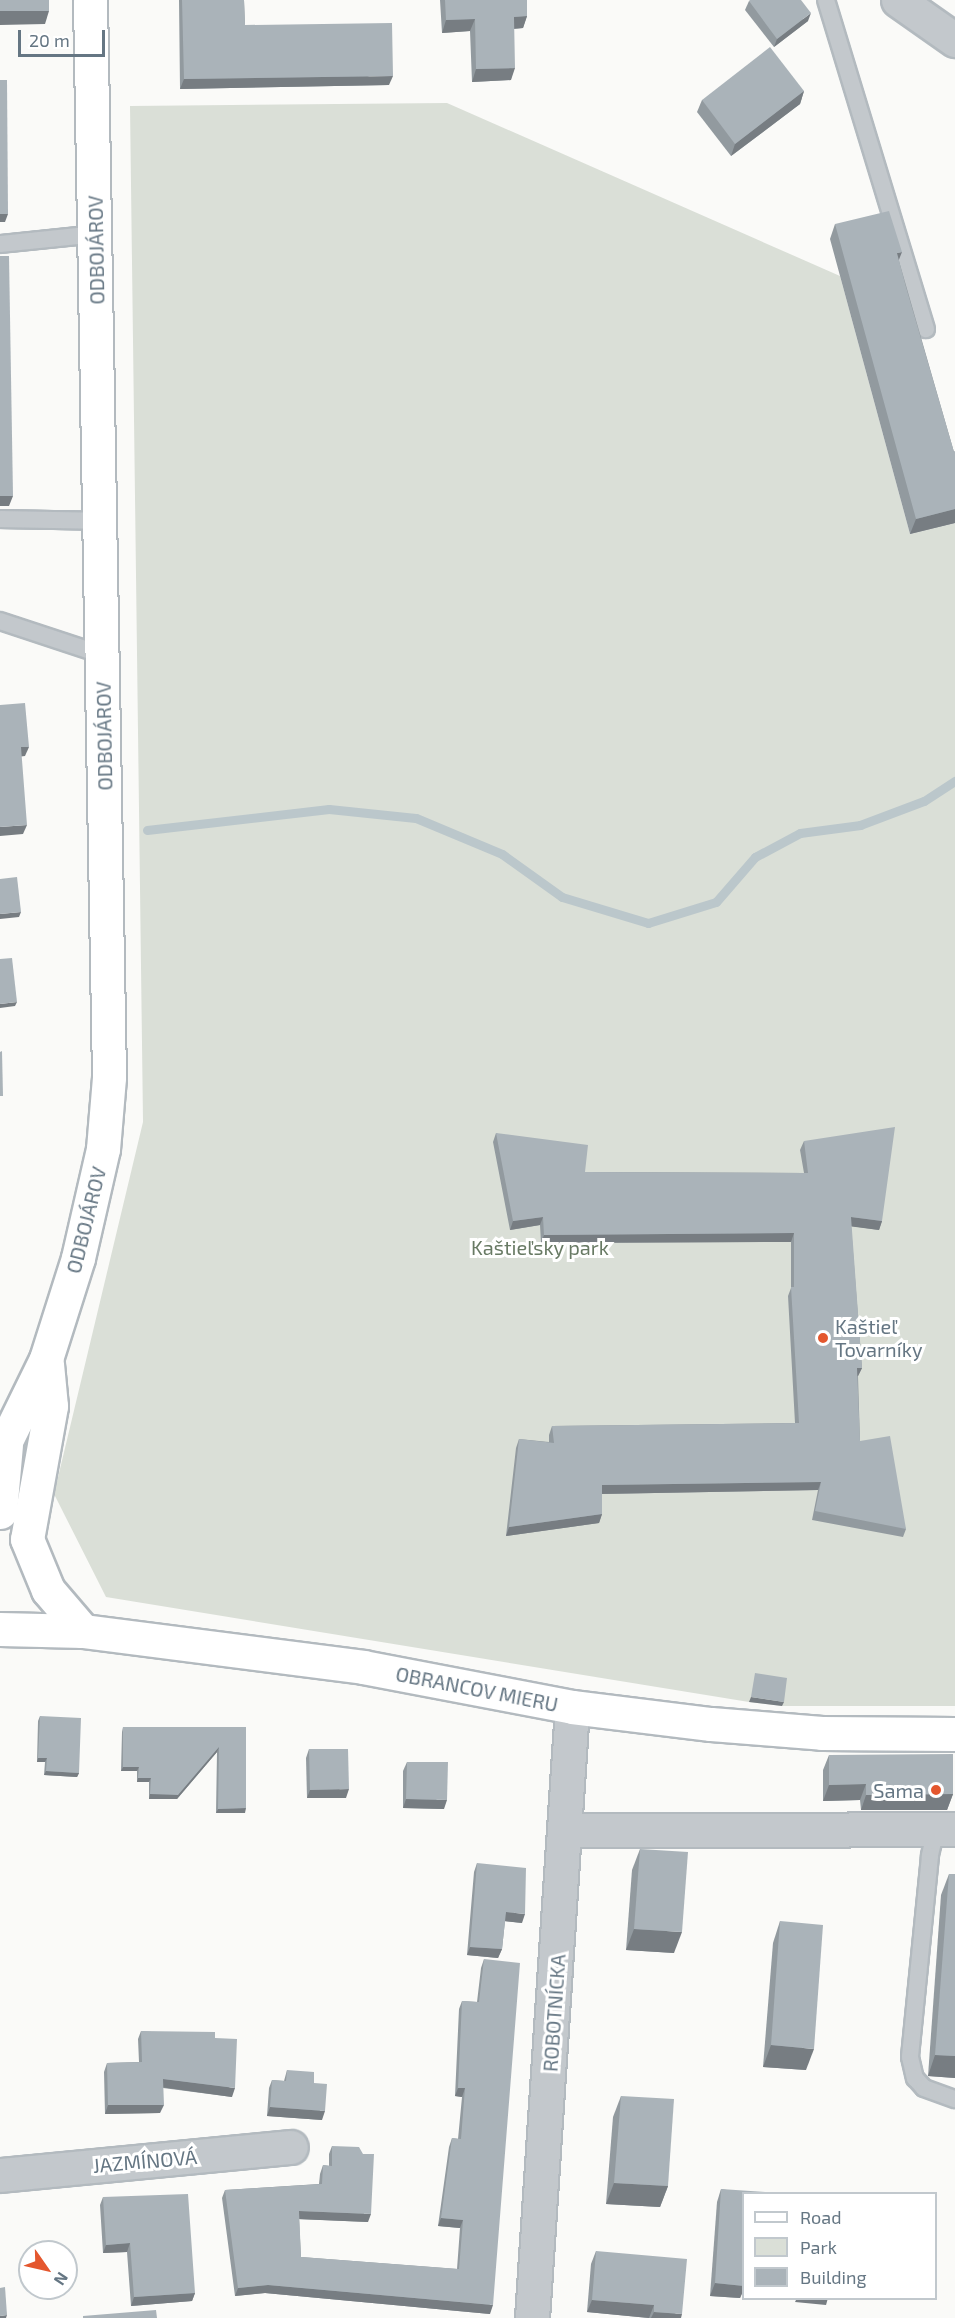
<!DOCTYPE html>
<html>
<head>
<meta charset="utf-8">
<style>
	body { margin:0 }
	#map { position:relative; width:955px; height:2318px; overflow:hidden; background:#fafaf8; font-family:"Exo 2",sans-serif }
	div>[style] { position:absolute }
	.green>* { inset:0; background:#dadfd7 }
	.stream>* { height:9px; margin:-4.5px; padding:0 4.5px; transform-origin:4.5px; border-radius:4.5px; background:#bbc7cb }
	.roads { filter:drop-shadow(2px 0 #b3babf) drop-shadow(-2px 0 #b3babf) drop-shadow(0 2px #b3babf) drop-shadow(0 -2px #b3babf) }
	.lane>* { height:16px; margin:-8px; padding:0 8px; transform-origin:8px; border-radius:8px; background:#c3c8cc }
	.street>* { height:33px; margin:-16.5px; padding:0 16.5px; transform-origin:16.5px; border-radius:16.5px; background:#c3c8cc }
	.secondary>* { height:33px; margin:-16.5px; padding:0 16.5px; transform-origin:16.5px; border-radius:16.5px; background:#fff }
	.wall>* { inset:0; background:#929a9f }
	.shaded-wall>* { inset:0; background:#777d82 }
	.building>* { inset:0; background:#aab3b9 }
	.dots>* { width:16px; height:16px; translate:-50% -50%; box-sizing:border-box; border:3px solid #fff; border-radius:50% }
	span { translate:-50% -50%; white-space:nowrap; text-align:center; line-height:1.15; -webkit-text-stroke:6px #fff; paint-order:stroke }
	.street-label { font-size:20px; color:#657683 }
	.park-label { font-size:20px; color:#687a64 }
	.poi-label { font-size:20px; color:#657683 }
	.left { translate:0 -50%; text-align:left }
	.right { translate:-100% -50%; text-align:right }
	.legend { position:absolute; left:742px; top:2192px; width:195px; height:108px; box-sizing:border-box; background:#fff; border:2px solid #c1c8cd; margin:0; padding:8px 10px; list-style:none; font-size:18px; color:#657683 }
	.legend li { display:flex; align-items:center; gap:12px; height:30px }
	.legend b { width:30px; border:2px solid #c1c8cd }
	.north { position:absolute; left:18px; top:2240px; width:60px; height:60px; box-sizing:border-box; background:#fff; border:2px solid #c1c8cd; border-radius:50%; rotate:124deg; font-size:16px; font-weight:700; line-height:24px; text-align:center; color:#657683 }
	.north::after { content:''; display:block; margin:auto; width:21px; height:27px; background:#e4572e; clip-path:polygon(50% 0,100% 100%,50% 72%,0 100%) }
	.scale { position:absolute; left:18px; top:30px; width:87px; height:27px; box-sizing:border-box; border:3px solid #657683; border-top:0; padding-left:8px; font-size:18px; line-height:21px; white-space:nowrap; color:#657683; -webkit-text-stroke:4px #fff; paint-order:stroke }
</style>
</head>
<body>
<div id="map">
	<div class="green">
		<div style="clip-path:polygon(447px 103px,840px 276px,910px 534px,955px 523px,955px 1706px,782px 1706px,749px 1702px,106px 1597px,54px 1494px,143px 1122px,130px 106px)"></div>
	</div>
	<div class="stream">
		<div style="left:147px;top:830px;width:183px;rotate:-6.6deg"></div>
		<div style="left:329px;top:809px;width:87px;rotate:5.9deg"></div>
		<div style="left:416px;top:818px;width:93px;rotate:22.7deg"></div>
		<div style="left:502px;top:854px;width:74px;rotate:35.6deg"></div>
		<div style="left:562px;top:897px;width:90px;rotate:16.8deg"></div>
		<div style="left:648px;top:923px;width:71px;rotate:-17.2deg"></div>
		<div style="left:716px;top:902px;width:60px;rotate:-49.1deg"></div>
		<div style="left:755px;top:857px;width:51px;rotate:-28.1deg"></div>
		<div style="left:800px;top:833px;width:61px;rotate:-7.6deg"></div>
		<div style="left:860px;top:825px;width:68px;rotate:-20.6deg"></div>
		<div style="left:924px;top:801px;width:37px;rotate:-33deg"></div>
	</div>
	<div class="roads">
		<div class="lane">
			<div style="left:826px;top:0;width:344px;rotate:73.1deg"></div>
			<div style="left:0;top:244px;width:97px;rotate:-5.9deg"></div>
			<div style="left:0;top:519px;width:101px;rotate:1.1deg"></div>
			<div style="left:0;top:621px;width:108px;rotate:18.3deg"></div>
			<div style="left:936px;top:1829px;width:28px;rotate:103deg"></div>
			<div style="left:930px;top:1856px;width:202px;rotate:95.7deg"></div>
			<div style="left:910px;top:2057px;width:22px;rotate:77deg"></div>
			<div style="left:915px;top:2078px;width:13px;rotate:48deg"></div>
			<div style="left:924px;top:2088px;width:33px;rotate:20deg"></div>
		</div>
		<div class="street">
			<div style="left:898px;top:0;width:70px;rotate:35.1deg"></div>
			<div style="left:566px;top:1830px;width:389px;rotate:-0.1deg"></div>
			<div style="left:0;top:2175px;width:292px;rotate:-5.5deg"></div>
			<div style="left:532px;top:2318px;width:612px;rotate:-86.25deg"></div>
		</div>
		<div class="secondary">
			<div style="left:47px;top:1364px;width:42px;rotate:84.6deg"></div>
			<div style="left:51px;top:1406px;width:135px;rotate:100.2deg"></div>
			<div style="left:27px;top:1539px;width:55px;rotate:67.6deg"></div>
			<div style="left:48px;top:1590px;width:54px;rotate:49.5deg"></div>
			<div style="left:0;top:1453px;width:105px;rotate:-63.9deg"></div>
			<div style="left:46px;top:1359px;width:106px;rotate:-72.4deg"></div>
			<div style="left:78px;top:1258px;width:112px;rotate:-77.1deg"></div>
			<div style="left:103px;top:1149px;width:72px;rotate:-85.2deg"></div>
			<div style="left:109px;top:1077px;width:1077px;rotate:-91.01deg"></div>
			<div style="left:0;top:1512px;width:67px;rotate:-84.9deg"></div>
			<div style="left:0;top:1629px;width:83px;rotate:1.4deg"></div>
			<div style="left:83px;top:1631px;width:282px;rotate:7.3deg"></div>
			<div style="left:363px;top:1667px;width:213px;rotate:10.8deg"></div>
			<div style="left:572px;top:1707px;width:140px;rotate:7deg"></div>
			<div style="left:711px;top:1724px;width:111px;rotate:4.6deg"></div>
			<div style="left:822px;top:1733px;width:133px;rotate:0.4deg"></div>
		</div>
	</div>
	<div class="wall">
		<div style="clip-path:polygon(179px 0,244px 0,245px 25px,389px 85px,180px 89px)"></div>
		<div style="clip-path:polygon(440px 0,527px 0,527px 16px,523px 28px,514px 29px,511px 80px,472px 82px,470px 31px,442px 33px)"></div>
		<div style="clip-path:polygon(749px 1px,808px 21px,774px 47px,745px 10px)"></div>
		<div style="clip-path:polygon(804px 91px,800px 104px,731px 156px,697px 112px,702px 100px)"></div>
		<div style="clip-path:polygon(835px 224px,899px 261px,954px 452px,955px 451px,955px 523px,910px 534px,830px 239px)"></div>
		<div style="clip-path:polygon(496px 1133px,585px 1172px,804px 1173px,800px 1150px,804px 1141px,882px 1221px,879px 1230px,851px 1226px,862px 1368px,858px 1376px,860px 1441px,906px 1529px,903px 1537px,812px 1520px,818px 1490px,602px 1494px,602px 1514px,599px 1523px,506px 1536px,516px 1448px,519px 1439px,549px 1442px,549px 1435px,552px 1426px,795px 1423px,788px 1296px,791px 1288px,791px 1242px,541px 1243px,540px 1225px,510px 1230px,493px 1142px)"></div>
		<div style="clip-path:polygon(40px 1716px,79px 1773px,77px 1777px,44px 1775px,45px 1762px,37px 1762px,38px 1721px)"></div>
		<div style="clip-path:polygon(123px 1727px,246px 1727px,245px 1813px,216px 1813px,217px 1752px,177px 1799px,149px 1799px,149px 1782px,137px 1782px,137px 1771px,121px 1771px,122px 1732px)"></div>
		<div style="clip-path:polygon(309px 1749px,346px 1798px,307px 1798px,306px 1758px)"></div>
		<div style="clip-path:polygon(829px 1755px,953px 1794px,947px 1810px,861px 1810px,860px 1800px,823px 1801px,823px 1770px)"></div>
		<div style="clip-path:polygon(407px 1762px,444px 1809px,403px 1808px,403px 1771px)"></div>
		<div style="clip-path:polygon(640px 1849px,674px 1953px,626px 1950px,632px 1870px)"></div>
		<div style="clip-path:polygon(477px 1863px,522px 1923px,505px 1921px,502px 1949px,498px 1958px,467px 1955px,474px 1872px)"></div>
		<div style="clip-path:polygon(949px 1874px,955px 1874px,955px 2078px,928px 2076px,941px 1895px)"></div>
		<div style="clip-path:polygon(780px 1921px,806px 2070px,763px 2067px,773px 1943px)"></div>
		<div style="clip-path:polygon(484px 1959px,490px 2314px,265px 2293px,235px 2296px,222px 2198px,225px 2190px,319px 2184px,320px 2174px,323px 2165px,329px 2166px,329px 2154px,332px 2146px,368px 2222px,299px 2219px,301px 2257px,457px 2269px,460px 2228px,438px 2226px,449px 2147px,452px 2138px,458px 2139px,462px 2097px,455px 2096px,459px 2009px,462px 2001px,477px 2002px,481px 1968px)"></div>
		<div style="clip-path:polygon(141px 2031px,215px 2038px,232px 2097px,163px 2088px,160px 2113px,105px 2114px,104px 2072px,107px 2063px,139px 2062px,138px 2039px)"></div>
		<div style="clip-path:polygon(287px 2070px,314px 2083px,322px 2120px,267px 2116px,269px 2088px,272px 2080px,284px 2081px)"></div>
		<div style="clip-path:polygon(621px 2096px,668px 2186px,660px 2207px,606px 2204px,613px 2117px)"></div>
		<div style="clip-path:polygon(721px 2189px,744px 2193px,744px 2289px,740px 2298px,710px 2296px,717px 2202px)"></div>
		<div style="clip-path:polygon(103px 2197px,195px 2293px,192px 2301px,131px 2306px,127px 2252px,103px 2253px,100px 2205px)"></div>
		<div style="clip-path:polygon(596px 2251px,681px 2318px,649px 2318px,587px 2312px,591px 2264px)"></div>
	</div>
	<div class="shaded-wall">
		<div style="clip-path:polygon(0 11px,49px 11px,45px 24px,0 25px)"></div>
		<div style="clip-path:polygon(811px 13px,808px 21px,774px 47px,777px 39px)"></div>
		<div style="clip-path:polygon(527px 16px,523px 28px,509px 29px,514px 17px)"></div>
		<div style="clip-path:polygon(475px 19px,470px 31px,442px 33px,446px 20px)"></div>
		<div style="clip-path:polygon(515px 68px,511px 80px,472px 82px,476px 69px)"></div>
		<div style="clip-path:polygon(393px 76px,389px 85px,180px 89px,184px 79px)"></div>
		<div style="clip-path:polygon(804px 91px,800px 104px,731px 156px,735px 144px)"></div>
		<div style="clip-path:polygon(0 214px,8px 214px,5px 222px,0 222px)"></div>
		<div style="clip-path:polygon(902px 252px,896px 267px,897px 253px)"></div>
		<div style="clip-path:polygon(0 496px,13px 496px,9px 506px,0 506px)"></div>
		<div style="clip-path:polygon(955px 509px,955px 523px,910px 534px,916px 519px)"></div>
		<div style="clip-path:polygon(21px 747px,29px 747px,25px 756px,17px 757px)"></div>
		<div style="clip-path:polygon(27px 825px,23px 834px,0 836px,0 827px)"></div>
		<div style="clip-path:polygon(21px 912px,19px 917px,0 919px,0 914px)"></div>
		<div style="clip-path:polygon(17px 1002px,15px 1006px,0 1008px,0 1004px)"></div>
		<div style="clip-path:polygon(543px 1217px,540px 1225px,510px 1230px,513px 1221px)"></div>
		<div style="clip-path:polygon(851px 1217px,882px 1221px,879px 1230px,848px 1226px)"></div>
		<div style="clip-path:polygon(794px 1233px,791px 1242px,541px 1243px,544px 1235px)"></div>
		<div style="clip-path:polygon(857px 1368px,862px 1368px,858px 1376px,854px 1377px)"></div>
		<div style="clip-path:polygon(821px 1482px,818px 1490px,599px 1494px,602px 1485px)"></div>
		<div style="clip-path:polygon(602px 1514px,599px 1523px,506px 1536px,509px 1527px)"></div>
		<div style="clip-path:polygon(751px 1697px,784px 1702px,782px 1706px,749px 1702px)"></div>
		<div style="clip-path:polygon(219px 1747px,217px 1752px,177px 1799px,149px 1799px,150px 1794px)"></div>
		<div style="clip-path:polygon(38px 1758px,47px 1758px,45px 1762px,37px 1762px)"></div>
		<div style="clip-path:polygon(123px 1767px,139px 1767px,137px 1771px,121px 1771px)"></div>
		<div style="clip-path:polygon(46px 1771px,79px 1773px,77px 1777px,44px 1775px)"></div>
		<div style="clip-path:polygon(138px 1778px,151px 1778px,149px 1782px,137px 1782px)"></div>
		<div style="clip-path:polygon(866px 1784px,860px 1800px,823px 1801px,829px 1785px)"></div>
		<div style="clip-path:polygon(349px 1789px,346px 1798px,307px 1798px,310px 1790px)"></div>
		<div style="clip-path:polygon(953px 1794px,947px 1810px,861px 1810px,866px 1795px)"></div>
		<div style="clip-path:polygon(406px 1799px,447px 1800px,444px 1809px,403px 1808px)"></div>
		<div style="clip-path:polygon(246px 1808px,245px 1813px,216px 1813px,218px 1809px)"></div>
		<div style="clip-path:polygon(506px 1912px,525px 1914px,522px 1923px,503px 1921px)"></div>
		<div style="clip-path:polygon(634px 1929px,682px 1932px,674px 1953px,626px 1950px)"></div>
		<div style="clip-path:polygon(470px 1947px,502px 1949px,498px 1958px,467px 1955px)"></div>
		<div style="clip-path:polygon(771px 2045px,814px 2049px,806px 2070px,763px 2067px)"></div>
		<div style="clip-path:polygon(935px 2055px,955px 2056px,955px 2078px,928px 2076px)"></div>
		<div style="clip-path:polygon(163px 2079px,235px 2088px,232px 2097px,160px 2087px)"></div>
		<div style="clip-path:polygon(458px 2088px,465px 2088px,462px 2097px,455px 2096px)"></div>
		<div style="clip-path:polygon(108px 2105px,164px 2105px,160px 2113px,105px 2114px)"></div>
		<div style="clip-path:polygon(270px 2107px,325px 2111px,322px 2120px,267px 2116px)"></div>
		<div style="clip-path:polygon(614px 2183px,668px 2186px,660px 2207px,606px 2204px)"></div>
		<div style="clip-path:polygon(299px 2211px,371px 2214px,368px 2222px,296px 2219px)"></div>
		<div style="clip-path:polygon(441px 2218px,463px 2220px,460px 2228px,438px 2226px)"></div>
		<div style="clip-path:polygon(130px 2243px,127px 2252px,103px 2253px,106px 2245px)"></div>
		<div style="clip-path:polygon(715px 2283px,744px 2286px,744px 2289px,740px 2298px,710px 2296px)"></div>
		<div style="clip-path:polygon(268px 2285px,493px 2305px,490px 2314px,265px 2293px,235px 2296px,238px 2288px)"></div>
		<div style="clip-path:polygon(195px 2293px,192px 2301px,131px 2306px,134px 2297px)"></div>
		<div style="clip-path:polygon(797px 2298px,828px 2298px,826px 2305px,795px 2302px)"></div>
		<div style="clip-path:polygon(592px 2300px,654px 2305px,649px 2318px,587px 2312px)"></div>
		<div style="clip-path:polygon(654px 2312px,682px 2314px,681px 2318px,651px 2318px)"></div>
		<div style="clip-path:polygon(7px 2315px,6px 2318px,0 2318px,0 2316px)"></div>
	</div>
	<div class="building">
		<div style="clip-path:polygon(0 0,49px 0,49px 11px,0 11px)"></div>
		<div style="clip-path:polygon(182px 0,244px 0,245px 25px,392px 23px,393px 76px,184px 79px)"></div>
		<div style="clip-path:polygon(445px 0,527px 0,527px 16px,514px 17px,515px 68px,476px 69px,475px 19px,446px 20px)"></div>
		<div style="clip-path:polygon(750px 0,801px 0,811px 13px,777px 39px,749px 1px)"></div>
		<div style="clip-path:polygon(770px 47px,804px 91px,735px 144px,702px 100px)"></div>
		<div style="clip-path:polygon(0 80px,7px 80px,8px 214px,0 214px)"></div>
		<div style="clip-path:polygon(889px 211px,902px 252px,897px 253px,906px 287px,954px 452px,955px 451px,955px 509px,916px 519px,835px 224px)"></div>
		<div style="clip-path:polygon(0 256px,9px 256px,13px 496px,0 496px)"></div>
		<div style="clip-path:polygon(25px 703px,29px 747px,21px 747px,27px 825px,0 827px,0 705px)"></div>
		<div style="clip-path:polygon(17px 877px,21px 912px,0 914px,0 879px)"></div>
		<div style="clip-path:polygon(12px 958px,17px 1002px,0 1004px,0 959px)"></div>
		<div style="clip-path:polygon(2px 1051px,3px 1096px,0 1096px,0 1052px)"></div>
		<div style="clip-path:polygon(895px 1127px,882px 1221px,851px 1217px,862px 1368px,857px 1368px,860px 1441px,890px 1436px,906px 1529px,815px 1511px,821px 1482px,602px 1485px,602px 1514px,509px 1527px,519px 1439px,554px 1443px,552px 1426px,799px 1423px,791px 1287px,794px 1287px,794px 1233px,544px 1235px,543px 1217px,513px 1221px,496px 1133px,588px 1145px,585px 1172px,808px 1173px,804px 1141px)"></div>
		<div style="clip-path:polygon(755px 1673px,787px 1678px,784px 1702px,751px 1697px)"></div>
		<div style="clip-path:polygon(40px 1716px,81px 1718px,79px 1773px,46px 1771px,47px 1758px,38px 1758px)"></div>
		<div style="clip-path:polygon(123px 1727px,246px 1727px,246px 1808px,218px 1809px,219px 1747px,178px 1795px,150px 1794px,151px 1778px,138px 1778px,139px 1767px,123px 1767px)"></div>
		<div style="clip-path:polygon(309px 1749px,348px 1749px,349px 1789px,310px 1790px)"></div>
		<div style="clip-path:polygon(953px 1754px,953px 1794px,866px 1795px,866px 1784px,829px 1785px,829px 1755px)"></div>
		<div style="clip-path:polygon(407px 1762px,448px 1762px,447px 1800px,406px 1799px)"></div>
		<div style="clip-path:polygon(640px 1849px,688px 1852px,682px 1932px,634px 1929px)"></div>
		<div style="clip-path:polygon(477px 1863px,526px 1868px,525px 1914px,506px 1912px,502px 1949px,470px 1947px)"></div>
		<div style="clip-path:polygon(949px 1874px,955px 1874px,955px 2056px,935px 2055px)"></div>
		<div style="clip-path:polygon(780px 1921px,823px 1925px,814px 2049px,771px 2045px)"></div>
		<div style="clip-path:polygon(484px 1959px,520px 1963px,493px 2305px,268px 2285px,238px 2288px,225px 2190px,322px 2184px,323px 2165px,332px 2166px,332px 2146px,359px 2147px,363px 2154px,374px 2154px,371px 2214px,299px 2211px,301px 2257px,459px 2269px,463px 2220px,441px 2218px,452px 2138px,461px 2139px,465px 2088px,458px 2088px,462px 2001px,479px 2002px)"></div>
		<div style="clip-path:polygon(141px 2031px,215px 2032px,215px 2038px,237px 2039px,235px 2088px,163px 2079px,164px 2105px,108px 2105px,107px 2063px,142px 2062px)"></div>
		<div style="clip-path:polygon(287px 2070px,314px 2072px,314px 2083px,327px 2084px,325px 2111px,270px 2107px,272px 2080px,286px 2081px)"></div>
		<div style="clip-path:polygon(621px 2096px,674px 2099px,668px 2186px,614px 2183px)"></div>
		<div style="clip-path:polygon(721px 2189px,780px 2193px,744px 2193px,744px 2286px,715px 2283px)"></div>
		<div style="clip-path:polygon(188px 2194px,195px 2293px,134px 2297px,130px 2243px,106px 2245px,103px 2197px)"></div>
		<div style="clip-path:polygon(596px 2251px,687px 2259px,682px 2314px,654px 2312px,654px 2305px,592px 2300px)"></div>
		<div style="clip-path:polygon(5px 2287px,7px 2315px,0 2316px,0 2288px)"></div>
		<div style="clip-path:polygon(156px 2310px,157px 2318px,83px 2318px,83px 2316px)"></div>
	</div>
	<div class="dots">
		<div style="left:823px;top:1338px;background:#e4572e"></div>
		<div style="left:936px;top:1790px;background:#e4572e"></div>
	</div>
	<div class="street-label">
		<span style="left:96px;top:250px;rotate:-91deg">ODBOJÁROV</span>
		<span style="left:104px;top:736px;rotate:-91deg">ODBOJÁROV</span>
		<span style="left:86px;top:1220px;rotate:-76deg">ODBOJÁROV</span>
		<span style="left:477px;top:1689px;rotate:11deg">OBRANCOV MIERU</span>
		<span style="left:554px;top:2013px;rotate:-86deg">ROBOTNÍCKA</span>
		<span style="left:145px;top:2161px;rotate:-5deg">JAZMÍNOVÁ</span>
	</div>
	<div class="park-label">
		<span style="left:540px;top:1247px">Kaštieľsky park</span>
	</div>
	<div class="poi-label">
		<span class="left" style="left:835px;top:1338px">Kaštieľ<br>Tovarníky</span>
		<span class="right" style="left:924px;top:1790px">Sama</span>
	</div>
	<ul class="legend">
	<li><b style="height:8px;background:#fff"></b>Road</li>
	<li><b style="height:16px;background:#dadfd7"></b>Park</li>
	<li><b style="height:16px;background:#aab3b9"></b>Building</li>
	</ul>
	<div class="north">N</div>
	<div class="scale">20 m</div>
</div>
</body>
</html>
